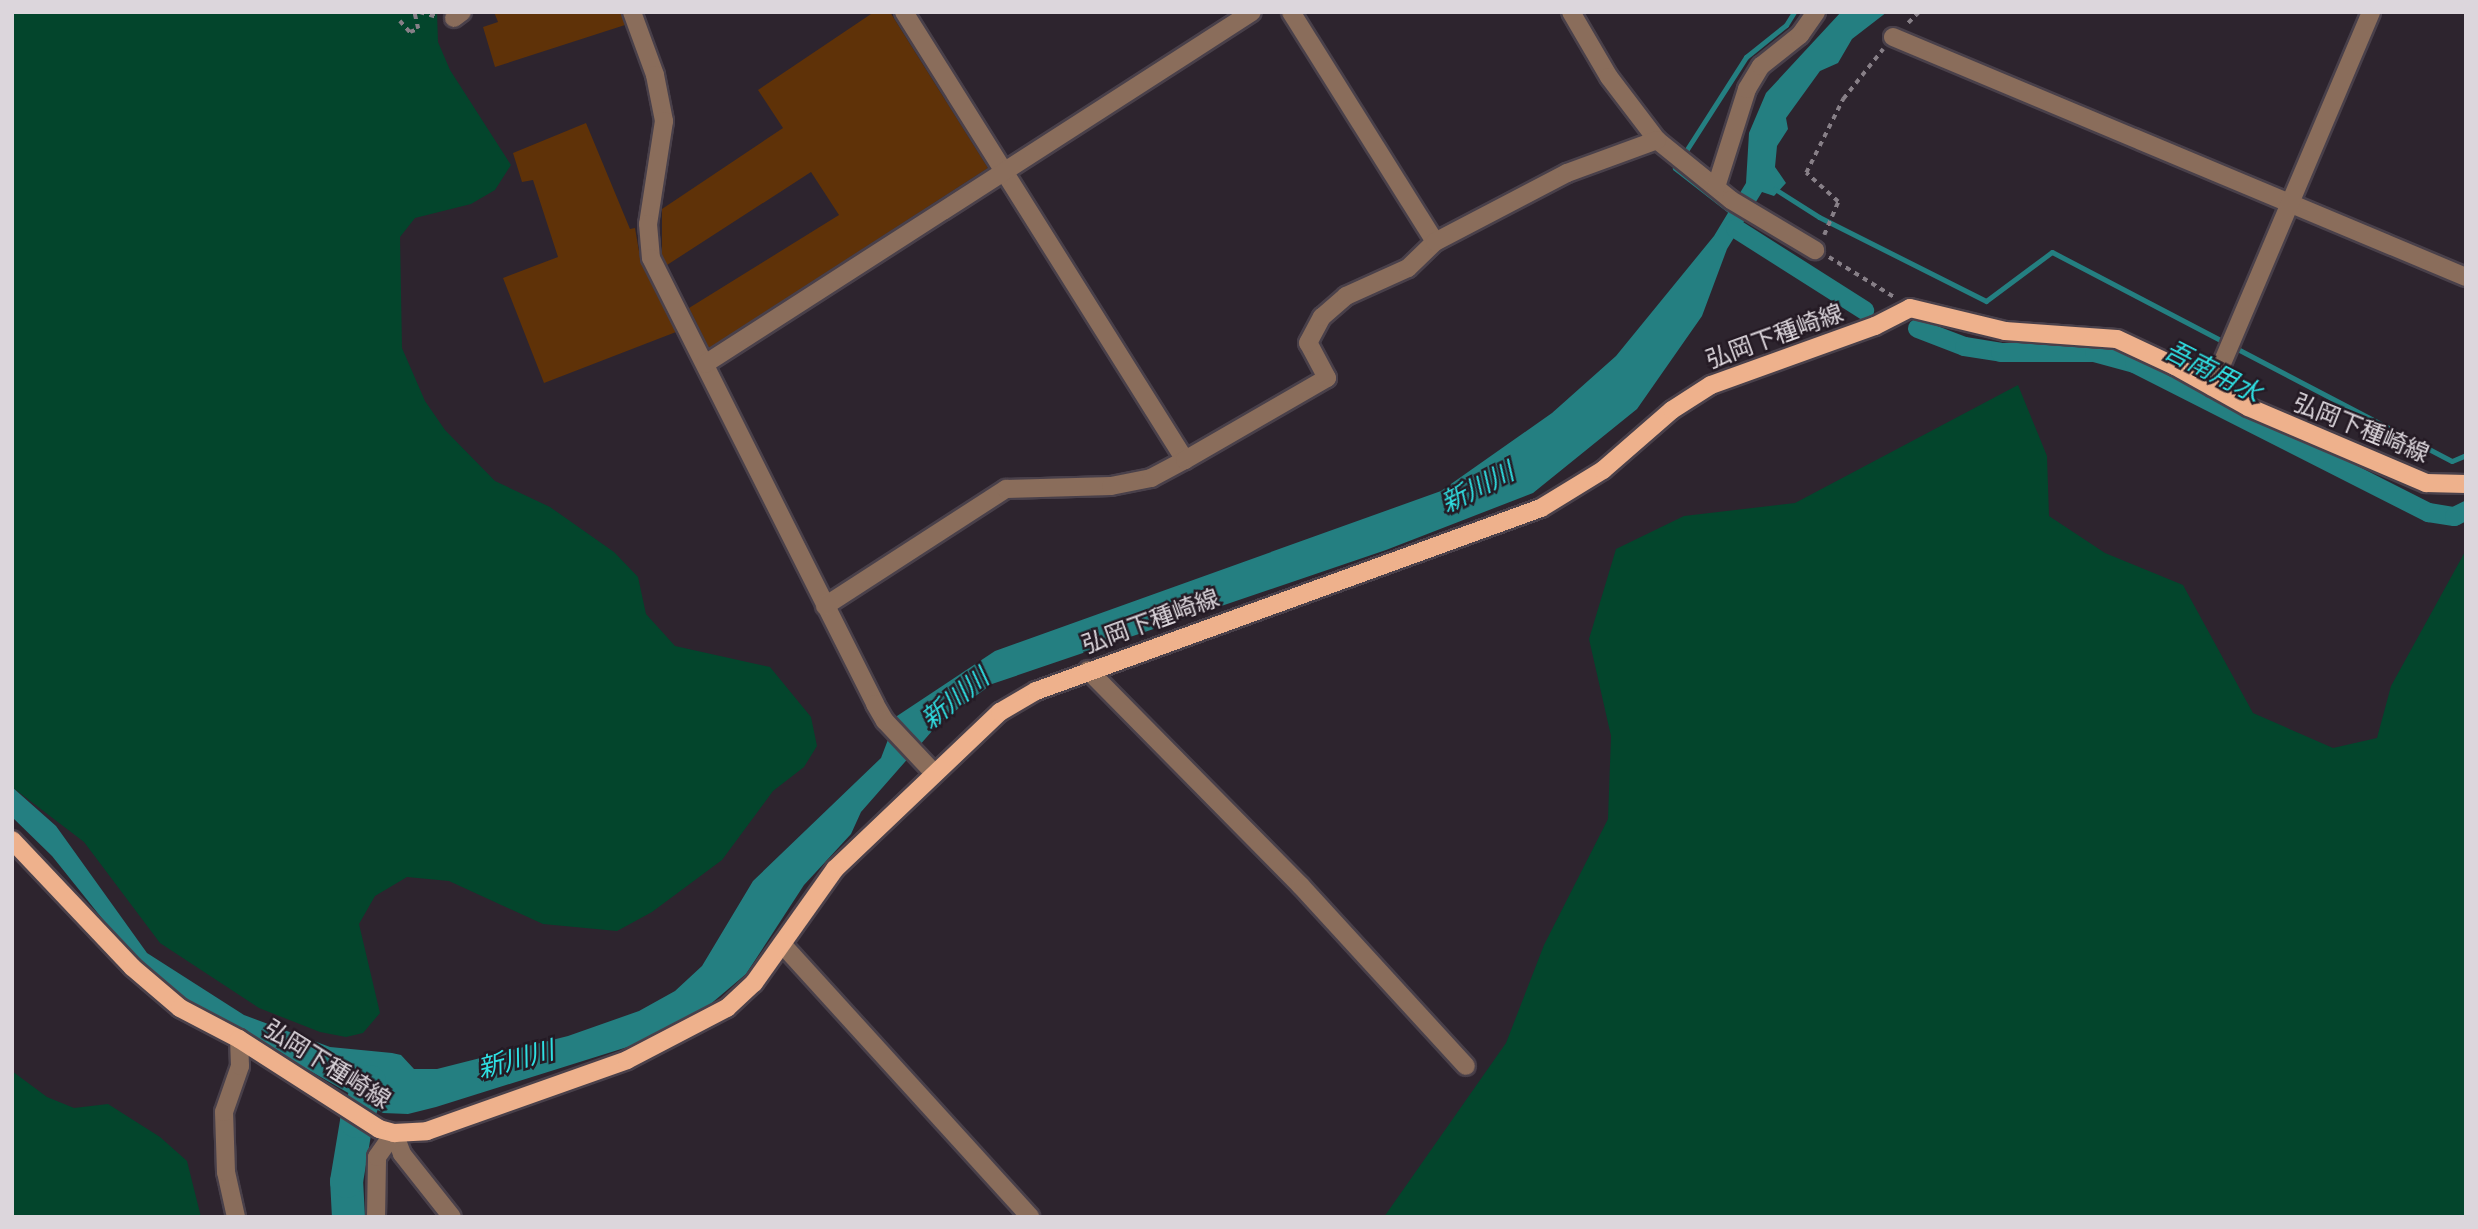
<!DOCTYPE html>
<html>
<head>
<meta charset="utf-8">
<style>
	body { margin:0 }
	#map { position:relative; width:2478px; height:1229px; overflow:hidden; background:#2d242e; font-family:Signika,"Noto Sans JP",sans-serif }
	div>[style] { position:absolute }
	.green>* { inset:0; background:#03452c }
	.water>* { inset:0; background:#247f81 }
	.stream>* { height:5px; margin:-2.5px; padding:0 2.5px; transform-origin:2.5px; border-radius:2.5px; background:#247f81 }
	.canal>* { height:19px; margin:-9.5px; padding:0 9.5px; transform-origin:9.5px; border-radius:9.5px; background:#247f81 }
	.river>* { height:33px; margin:-16.5px; padding:0 16.5px; transform-origin:16.5px; border-radius:16.5px; background:#247f81 }
	.building>* { inset:0; background:#5f3208 }
	.path>* { height:3.5px; margin-top:-1.75px; transform-origin:0; background:repeating-linear-gradient(90deg,#877f87 0 5px,transparent 0 10px) }
	.roads { filter:drop-shadow(2px 0 #49404a) drop-shadow(-2px 0 #49404a) drop-shadow(0 2px #49404a) drop-shadow(0 -2px #49404a) }
	.minor>* { height:18px; margin:-9px; padding:0 9px; transform-origin:9px; border-radius:9px; background:#8a6d5b }
	.major>* { height:18px; margin:-9px; padding:0 9px; transform-origin:9px; border-radius:9px; background:#eeb18c }
	span { translate:-50% -50%; white-space:nowrap; text-align:center; line-height:1.15; -webkit-text-stroke:5px #241a24; paint-order:stroke }
	.street-label { font-size:24px; color:#dcd6dc }
	.water-label { font-size:26px; color:#2fdfe2; font-style:italic }
	.frame { position:absolute; inset:0; border:14px solid #dcd6dc; pointer-events:none }
</style>
</head>
<body>
<div id="map">
	<div class="green">
		<div style="clip-path:polygon(12px 12px,437px 12px,438px 42px,450px 70px,511px 165px,495px 190px,471px 204px,415px 218px,400px 237px,402px 348px,425px 401px,445px 430px,495px 481px,550px 507px,614px 552px,638px 577px,646px 614px,675px 646px,770px 667px,811px 717px,817px 746px,804px 767px,773px 791px,722px 860px,652px 912px,617px 931px,543px 924px,449px 881px,407px 877px,375px 896px,359px 924px,380px 1013px,363px 1033px,346px 1037px,320px 1032px,259px 1008px,160px 943px,84px 842px,12px 787px)"></div>
		<div style="clip-path:polygon(2018px 385px,2047px 456px,2049px 516px,2105px 553px,2183px 585px,2253px 713px,2333px 748px,2377px 738px,2391px 686px,2466px 550px,2466px 1217px,1384px 1217px,1506px 1043px,1544px 945px,1608px 819px,1611px 736px,1589px 639px,1616px 549px,1684px 516px,1795px 503px)"></div>
		<div style="clip-path:polygon(12px 1071px,47px 1097px,74px 1108px,108px 1104px,160px 1137px,187px 1161px,201px 1217px,12px 1217px)"></div>
	</div>
	<div class="water">
		<div style="clip-path:polygon(1841px 12px,1887px 12px,1852px 39px,1838px 63px,1820px 71px,1786px 118px,1788px 129px,1777px 146px,1775px 167px,1786px 183px,1774px 196px,1762px 192px,1727px 249px,1702px 316px,1637px 409px,1533px 493px,1386px 550px,992px 684px,940px 722px,861px 812px,851px 834px,804px 885px,746px 974px,707px 1007px,637px 1044px,436px 1107px,408px 1114px,383px 1113px,175px 993px,137px 962px,52px 856px,12px 817px,12px 787px,56px 826px,147px 953px,244px 1015px,330px 1047px,392px 1053px,401px 1055px,414px 1069px,437px 1069px,568px 1036px,639px 1011px,675px 991px,702px 966px,753px 881px,881px 758px,897px 716px,995px 651px,1441px 491px,1552px 413px,1616px 356px,1714px 236px,1746px 183px,1749px 133px,1766px 93px)"></div>
	</div>
	<div class="stream">
		<div style="left:1775px;top:189px;width:52px;rotate:32.5deg"></div>
		<div style="left:1819px;top:217px;width:187px;rotate:26.7deg"></div>
		<div style="left:1986px;top:301px;width:82px;rotate:-36.6deg"></div>
		<div style="left:2052px;top:252px;width:451px;rotate:27.6deg"></div>
		<div style="left:2452px;top:461px;width:15px;rotate:-23deg"></div>
		<div style="left:1734px;top:214px;width:75px;rotate:-142.1deg"></div>
		<div style="left:1675px;top:168px;width:132px;rotate:-57.4deg"></div>
		<div style="left:1746px;top:57px;width:51px;rotate:-38.7deg"></div>
		<div style="left:1786px;top:25px;width:15px;rotate:-58deg"></div>
	</div>
	<div class="canal">
		<div style="left:1735px;top:228px;width:153px;rotate:32.4deg"></div>
		<div style="left:1917px;top:328px;width:50px;rotate:21deg"></div>
		<div style="left:1964px;top:346px;width:36px;rotate:9deg"></div>
		<div style="left:2000px;top:352px;width:94px"></div>
		<div style="left:2094px;top:352px;width:41px;rotate:15.4deg"></div>
		<div style="left:2134px;top:363px;width:330px;rotate:26.9deg"></div>
		<div style="left:2428px;top:512px;width:26px;rotate:9deg"></div>
		<div style="left:2454px;top:516px;width:13px;rotate:-27deg"></div>
	</div>
	<div class="river">
		<div style="left:348px;top:1217px;width:36px;rotate:-93deg"></div>
		<div style="left:346px;top:1181px;width:61px;rotate:-80.5deg"></div>
		<div style="left:356px;top:1121px;width:42px;rotate:-72deg"></div>
	</div>
	<div class="building">
		<div style="clip-path:polygon(494px 12px,621px 12px,625px 25px,495px 67px,483px 27px,498px 22px)"></div>
		<div style="clip-path:polygon(874px 12px,890px 12px,988px 168px,709px 348px,689px 308px,839px 215px,811px 172px,667px 265px,662px 255px,662px 209px,783px 128px,758px 90px)"></div>
		<div style="clip-path:polygon(586px 123px,630px 229px,635px 228px,641px 263px,676px 332px,544px 383px,503px 278px,558px 257px,533px 180px,522px 182px,513px 153px)"></div>
	</div>
	<div class="path">
		<div style="left:420px;top:12px;width:19px;rotate:16deg"></div>
		<div style="left:400px;top:21px;width:15px;rotate:48deg"></div>
		<div style="left:410px;top:32px;width:9px;rotate:-21deg"></div>
		<div style="left:418px;top:29px;width:17px;rotate:-103deg"></div>
		<div style="left:1908px;top:23px;width:16px;rotate:-45deg"></div>
		<div style="left:1824px;top:235px;width:36px;rotate:-67deg"></div>
		<div style="left:1838px;top:202px;width:43px;rotate:-137.8deg"></div>
		<div style="left:1806px;top:173px;width:83px;rotate:-63.4deg"></div>
		<div style="left:1843px;top:99px;width:64px;rotate:-51.3deg"></div>
		<div style="left:1829px;top:257px;width:76px;rotate:31.6deg"></div>
	</div>
	<div class="roads">
		<div class="minor">
			<div style="left:632px;top:12px;width:67px;rotate:69.9deg"></div>
			<div style="left:655px;top:75px;width:47px;rotate:78.9deg"></div>
			<div style="left:664px;top:121px;width:104px;rotate:98.8deg"></div>
			<div style="left:648px;top:224px;width:34px;rotate:85deg"></div>
			<div style="left:651px;top:258px;width:499px;rotate:63.3deg"></div>
			<div style="left:875px;top:704px;width:20px;rotate:60deg"></div>
			<div style="left:885px;top:721px;width:71px;rotate:46.7deg"></div>
			<div style="left:904px;top:12px;width:529px;rotate:57.9deg"></div>
			<div style="left:1291px;top:12px;width:271px;rotate:57.9deg"></div>
			<div style="left:1571px;top:12px;width:75px;rotate:59.7deg"></div>
			<div style="left:1609px;top:77px;width:79px;rotate:52.7deg"></div>
			<div style="left:1657px;top:140px;width:95px;rotate:39deg"></div>
			<div style="left:1731px;top:200px;width:98px;rotate:30.8deg"></div>
			<div style="left:454px;top:18px;width:10px;rotate:-37deg"></div>
			<div style="left:1893px;top:37px;width:621px;rotate:22.73deg"></div>
			<div style="left:1716px;top:187px;width:103px;rotate:-72.4deg"></div>
			<div style="left:1747px;top:89px;width:27px;rotate:-59deg"></div>
			<div style="left:1761px;top:66px;width:50px;rotate:-38.5deg"></div>
			<div style="left:1800px;top:35px;width:28px;rotate:-55deg"></div>
			<div style="left:705px;top:364px;width:650px;rotate:-32.76deg"></div>
			<div style="left:2212px;top:387px;width:407px;rotate:-67deg"></div>
			<div style="left:825px;top:606px;width:216px;rotate:-32.9deg"></div>
			<div style="left:1006px;top:489px;width:105px;rotate:-1.6deg"></div>
			<div style="left:1111px;top:486px;width:41px;rotate:-11.3deg"></div>
			<div style="left:1151px;top:478px;width:38px;rotate:-28deg"></div>
			<div style="left:1185px;top:460px;width:164px;rotate:-30deg"></div>
			<div style="left:1327px;top:378px;width:40px;rotate:-118deg"></div>
			<div style="left:1308px;top:343px;width:30px;rotate:-62deg"></div>
			<div style="left:1322px;top:317px;width:32px;rotate:-41deg"></div>
			<div style="left:1346px;top:296px;width:68px;rotate:-24.3deg"></div>
			<div style="left:1408px;top:268px;width:37px;rotate:-44deg"></div>
			<div style="left:1435px;top:242px;width:149px;rotate:-27.6deg"></div>
			<div style="left:1567px;top:173px;width:96px;rotate:-20.1deg"></div>
			<div style="left:1088px;top:670px;width:303px;rotate:45.4deg"></div>
			<div style="left:1301px;top:886px;width:244px;rotate:47.5deg"></div>
			<div style="left:782px;top:944px;width:369px;rotate:47.7deg"></div>
			<div style="left:394px;top:1133px;width:22px;rotate:69deg"></div>
			<div style="left:402px;top:1154px;width:80px;rotate:51.6deg"></div>
			<div style="left:236px;top:1217px;width:46px;rotate:-102.5deg"></div>
			<div style="left:226px;top:1172px;width:60px;rotate:-91.9deg"></div>
			<div style="left:224px;top:1112px;width:49px;rotate:-70.8deg"></div>
			<div style="left:240px;top:1066px;width:27px;rotate:-92deg"></div>
			<div style="left:376px;top:1217px;width:60px;rotate:-89deg"></div>
			<div style="left:377px;top:1157px;width:29px;rotate:-55deg"></div>
		</div>
		<div class="major">
			<div style="left:12px;top:840px;width:175px;rotate:46.6deg"></div>
			<div style="left:132px;top:967px;width:63px;rotate:40.5deg"></div>
			<div style="left:180px;top:1008px;width:67px;rotate:27.7deg"></div>
			<div style="left:239px;top:1039px;width:166px;rotate:32.7deg"></div>
			<div style="left:379px;top:1129px;width:16px;rotate:15deg"></div>
			<div style="left:394px;top:1133px;width:33px;rotate:-3deg"></div>
			<div style="left:427px;top:1131px;width:212px;rotate:-19.5deg"></div>
			<div style="left:627px;top:1060px;width:113px;rotate:-27.5deg"></div>
			<div style="left:727px;top:1008px;width:37px;rotate:-43deg"></div>
			<div style="left:754px;top:983px;width:140px;rotate:-54.6deg"></div>
			<div style="left:835px;top:869px;width:228px;rotate:-43.6deg"></div>
			<div style="left:1000px;top:712px;width:42px;rotate:-30.3deg"></div>
			<div style="left:1036px;top:691px;width:537px;rotate:-19.92deg"></div>
			<div style="left:1541px;top:508px;width:73px;rotate:-31.5deg"></div>
			<div style="left:1603px;top:470px;width:91px;rotate:-41deg"></div>
			<div style="left:1672px;top:410px;width:46px;rotate:-32.7deg"></div>
			<div style="left:1711px;top:385px;width:174px;rotate:-19.8deg"></div>
			<div style="left:1875px;top:326px;width:39px;rotate:-27deg"></div>
			<div style="left:1910px;top:308px;width:98px;rotate:13.6deg"></div>
			<div style="left:2005px;top:331px;width:112px;rotate:4.1deg"></div>
			<div style="left:2117px;top:339px;width:64px;rotate:25deg"></div>
			<div style="left:2175px;top:366px;width:84px;rotate:29.3deg"></div>
			<div style="left:2248px;top:407px;width:194px;rotate:23.1deg"></div>
			<div style="left:2426px;top:483px;width:40px;rotate:1.4deg"></div>
		</div>
	</div>
	<div class="street-label">
		<span style="left:1775px;top:337px;rotate:-20deg">弘岡下種崎線</span>
		<span style="left:2361px;top:429px;rotate:22deg">弘岡下種崎線</span>
		<span style="left:1151px;top:622px;rotate:-20deg">弘岡下種崎線</span>
		<span style="left:327px;top:1065px;rotate:32deg">弘岡下種崎線</span>
	</div>
	<div class="water-label">
		<span style="left:2212px;top:373px;rotate:27deg">吾南用水</span>
		<span style="left:1478px;top:489px;rotate:-27deg">新川川</span>
		<span style="left:956px;top:700px;rotate:-39deg">新川川</span>
		<span style="left:516px;top:1061px;rotate:-15deg">新川川</span>
	</div>
	<div class="frame"></div>
</div>
</body>
</html>
